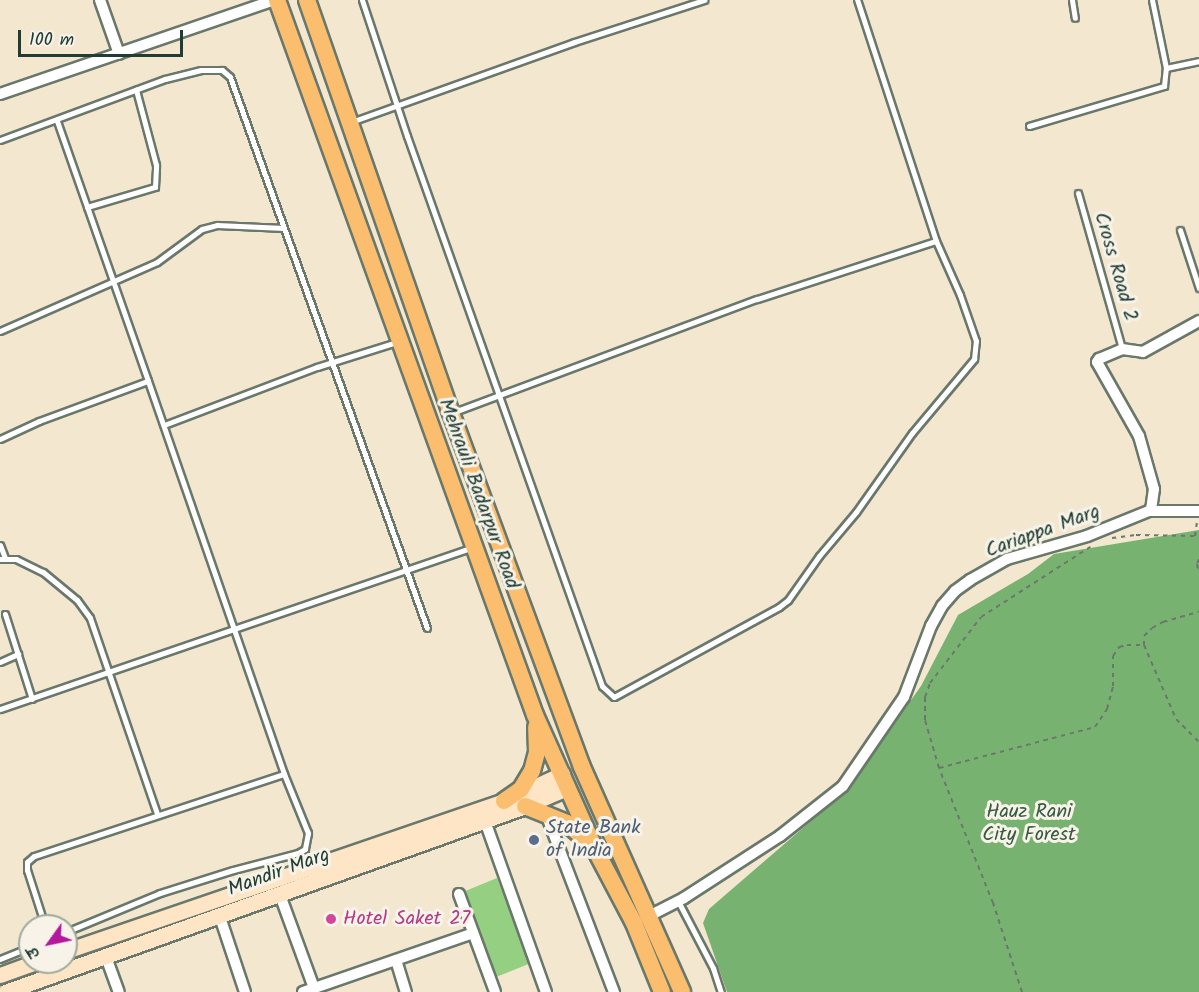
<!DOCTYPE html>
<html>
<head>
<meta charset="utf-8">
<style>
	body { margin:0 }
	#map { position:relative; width:1199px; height:992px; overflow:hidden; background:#f3e7d0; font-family:Kalam,"Playpen Sans Deva",sans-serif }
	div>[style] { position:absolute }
	.green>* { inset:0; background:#95cf82 }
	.forest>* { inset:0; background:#78b270 }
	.path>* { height:2px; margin-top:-1px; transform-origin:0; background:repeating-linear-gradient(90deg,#69786b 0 4.5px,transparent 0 9px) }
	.roads { filter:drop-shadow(2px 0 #69786b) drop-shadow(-2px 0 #69786b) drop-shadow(0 2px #69786b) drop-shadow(0 -2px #69786b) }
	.service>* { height:5px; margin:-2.5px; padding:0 2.5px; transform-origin:2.5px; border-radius:2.5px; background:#fff }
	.minor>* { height:10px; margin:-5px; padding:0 5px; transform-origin:5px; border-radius:5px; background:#fff }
	.secondary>* { height:15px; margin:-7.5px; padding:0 7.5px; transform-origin:7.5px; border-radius:7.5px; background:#fde5c5 }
	.primary>* { height:16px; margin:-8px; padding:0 8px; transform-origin:8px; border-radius:8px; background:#fbbe6e }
	.dots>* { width:16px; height:16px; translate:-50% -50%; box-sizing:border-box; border:3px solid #f7f3e8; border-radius:50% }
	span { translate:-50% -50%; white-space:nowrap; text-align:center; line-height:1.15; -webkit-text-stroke:6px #f7f3e8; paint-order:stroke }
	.street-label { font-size:20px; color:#1f3d34 }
	.park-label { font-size:20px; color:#375a44 }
	.service-label { font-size:20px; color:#4e5e75 }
	.left { translate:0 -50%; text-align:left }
	.hotel-label { font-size:20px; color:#b23c85 }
	.north { position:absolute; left:18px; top:914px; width:60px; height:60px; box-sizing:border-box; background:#f7f3e8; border:2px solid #a1aaa0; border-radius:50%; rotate:237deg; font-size:16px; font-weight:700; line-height:24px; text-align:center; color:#1f3d34 }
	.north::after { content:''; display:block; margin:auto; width:21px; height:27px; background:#b5179e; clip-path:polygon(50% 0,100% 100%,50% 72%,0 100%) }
	.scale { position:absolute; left:18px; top:30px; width:165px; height:27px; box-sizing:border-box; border:3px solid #1f3d34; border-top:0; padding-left:8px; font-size:18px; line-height:21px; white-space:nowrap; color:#1f3d34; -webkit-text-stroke:4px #f7f3e8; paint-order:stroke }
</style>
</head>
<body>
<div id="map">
	<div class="green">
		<div style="clip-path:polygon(497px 878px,531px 963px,496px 977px,463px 892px)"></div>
	</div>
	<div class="forest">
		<div style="clip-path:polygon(1199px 530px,1199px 992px,727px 992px,703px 923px,709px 909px,847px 790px,921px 686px,958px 615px,1028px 574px,1054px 554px)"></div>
	</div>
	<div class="path">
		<div style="left:1112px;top:538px;width:24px;rotate:-7deg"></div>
		<div style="left:1136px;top:535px;width:59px;rotate:1deg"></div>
		<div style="left:1195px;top:536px;width:15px;rotate:-82deg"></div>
		<div style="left:1199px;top:559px;width:5px;rotate:112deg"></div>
		<div style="left:1197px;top:564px;width:9px;rotate:77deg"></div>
		<div style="left:1144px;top:645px;width:9px;rotate:-90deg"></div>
		<div style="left:1144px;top:636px;width:11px;rotate:-45deg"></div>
		<div style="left:1152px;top:628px;width:13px;rotate:-29deg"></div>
		<div style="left:1163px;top:622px;width:37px;rotate:-16deg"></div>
		<div style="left:939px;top:768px;width:161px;rotate:-14.7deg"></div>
		<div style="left:1095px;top:727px;width:22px;rotate:-56deg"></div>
		<div style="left:1107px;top:709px;width:24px;rotate:-75deg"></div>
		<div style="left:1113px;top:686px;width:30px;rotate:-90deg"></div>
		<div style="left:1113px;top:656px;width:11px;rotate:-56deg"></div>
		<div style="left:1119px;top:647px;width:8px;rotate:-14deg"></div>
		<div style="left:1127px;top:645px;width:17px"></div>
		<div style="left:1144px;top:645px;width:81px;rotate:66.6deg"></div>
		<div style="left:1176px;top:719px;width:33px;rotate:45deg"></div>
		<div style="left:1022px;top:992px;width:94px;rotate:-108deg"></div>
		<div style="left:993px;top:903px;width:145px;rotate:-111.8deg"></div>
		<div style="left:939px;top:768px;width:50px;rotate:-106.3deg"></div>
		<div style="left:925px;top:720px;width:23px;rotate:-90deg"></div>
		<div style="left:925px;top:697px;width:15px;rotate:-70deg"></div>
		<div style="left:930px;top:683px;width:83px;rotate:-52.3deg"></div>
		<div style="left:981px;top:617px;width:130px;rotate:-32.7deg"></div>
	</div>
	<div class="roads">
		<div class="service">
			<div style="left:362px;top:0;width:143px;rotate:71.7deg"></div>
			<div style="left:407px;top:136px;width:584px;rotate:70.48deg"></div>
			<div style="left:602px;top:686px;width:16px;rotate:43deg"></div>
			<div style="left:614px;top:697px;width:188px;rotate:-28.6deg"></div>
			<div style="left:779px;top:607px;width:11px;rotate:-38deg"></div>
			<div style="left:788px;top:600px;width:54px;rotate:-54.8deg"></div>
			<div style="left:819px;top:556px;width:57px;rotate:-49.9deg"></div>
			<div style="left:856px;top:512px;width:97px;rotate:-54.7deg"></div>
			<div style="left:912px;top:433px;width:97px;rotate:-50deg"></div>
			<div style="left:974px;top:359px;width:18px;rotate:-84deg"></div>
			<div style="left:976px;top:341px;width:49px;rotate:-109.2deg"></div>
			<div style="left:960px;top:295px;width:59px;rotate:-114deg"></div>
			<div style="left:936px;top:241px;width:254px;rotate:-108.1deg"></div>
			<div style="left:1072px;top:0;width:18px;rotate:81deg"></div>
			<div style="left:1166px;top:68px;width:34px;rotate:-12deg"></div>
			<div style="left:57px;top:121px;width:275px;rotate:70.7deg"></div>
			<div style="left:351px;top:122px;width:237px;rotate:-19.7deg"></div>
			<div style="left:574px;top:42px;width:137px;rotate:-17.9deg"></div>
			<div style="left:1029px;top:126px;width:141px;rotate:-16.5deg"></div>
			<div style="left:1164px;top:86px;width:18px;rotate:-84deg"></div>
			<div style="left:1166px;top:68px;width:69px;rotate:-101.6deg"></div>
			<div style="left:0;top:140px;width:176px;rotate:-20.3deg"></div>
			<div style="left:165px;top:79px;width:37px;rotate:-14deg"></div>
			<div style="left:201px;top:70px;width:21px"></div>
			<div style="left:222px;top:70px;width:11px;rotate:41deg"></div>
			<div style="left:230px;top:77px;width:585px;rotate:70.33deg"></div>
			<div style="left:1078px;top:193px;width:162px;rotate:74.2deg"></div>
			<div style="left:87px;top:207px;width:71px;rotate:-16.4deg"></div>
			<div style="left:155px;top:187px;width:22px;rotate:-87deg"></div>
			<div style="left:156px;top:165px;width:78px;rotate:-104.9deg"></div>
			<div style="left:1180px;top:230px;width:61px;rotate:71.9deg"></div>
			<div style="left:0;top:331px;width:171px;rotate:-23.7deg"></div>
			<div style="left:157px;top:262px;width:56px;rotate:-36.3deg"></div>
			<div style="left:202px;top:229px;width:16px;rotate:-15deg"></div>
			<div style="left:217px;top:225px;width:67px;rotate:2.6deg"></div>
			<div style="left:454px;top:412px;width:323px;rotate:-20.5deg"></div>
			<div style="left:757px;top:299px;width:188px;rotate:-18deg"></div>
			<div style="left:164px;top:425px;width:164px;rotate:-20.8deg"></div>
			<div style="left:317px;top:367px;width:84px;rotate:-17.4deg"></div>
			<div style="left:0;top:439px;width:43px;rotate:-24.8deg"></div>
			<div style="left:39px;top:421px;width:116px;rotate:-20.2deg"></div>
			<div style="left:148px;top:381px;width:416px;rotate:70.9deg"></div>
			<div style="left:284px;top:774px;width:64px;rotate:67.9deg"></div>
			<div style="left:308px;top:833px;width:16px;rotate:101deg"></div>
			<div style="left:305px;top:849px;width:8px;rotate:150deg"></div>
			<div style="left:298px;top:853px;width:67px;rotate:165.3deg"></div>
			<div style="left:233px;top:870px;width:77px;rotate:162.5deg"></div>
			<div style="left:160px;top:893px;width:102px;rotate:157.5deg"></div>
			<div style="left:0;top:545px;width:14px;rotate:69deg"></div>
			<div style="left:0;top:559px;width:16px"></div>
			<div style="left:16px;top:559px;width:30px;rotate:26deg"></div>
			<div style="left:43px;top:572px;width:44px;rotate:39.5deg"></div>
			<div style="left:77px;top:600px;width:22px;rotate:54deg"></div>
			<div style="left:90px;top:618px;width:207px;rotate:71.1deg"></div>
			<div style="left:5px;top:614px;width:89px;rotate:72.4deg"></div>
			<div style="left:0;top:662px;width:20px;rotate:-24deg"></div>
			<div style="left:0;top:709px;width:499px;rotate:-18.9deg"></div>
			<div style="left:678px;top:901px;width:76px;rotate:62.4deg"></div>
			<div style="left:713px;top:968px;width:25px;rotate:72deg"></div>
			<div style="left:45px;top:926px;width:59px;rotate:-107.8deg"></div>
			<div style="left:27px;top:870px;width:8px;rotate:-90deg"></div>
			<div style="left:27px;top:862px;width:9px;rotate:-41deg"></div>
			<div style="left:34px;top:856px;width:263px;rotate:-18.2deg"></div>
			<div style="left:0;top:959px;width:32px;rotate:-22deg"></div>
		</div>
		<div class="minor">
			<div style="left:100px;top:0;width:57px;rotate:70.6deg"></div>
			<div style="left:0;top:94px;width:291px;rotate:-18.9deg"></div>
			<div style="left:1149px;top:511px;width:50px"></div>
			<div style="left:546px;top:814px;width:191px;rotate:69.1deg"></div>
			<div style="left:485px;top:821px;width:182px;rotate:70.4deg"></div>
			<div style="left:459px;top:894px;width:104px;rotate:69.8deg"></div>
			<div style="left:280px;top:895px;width:99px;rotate:69.9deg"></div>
			<div style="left:649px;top:916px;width:39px;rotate:-27deg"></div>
			<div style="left:684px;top:898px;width:114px;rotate:-32.9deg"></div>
			<div style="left:780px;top:836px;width:80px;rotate:-38.4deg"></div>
			<div style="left:843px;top:786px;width:108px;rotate:-55.6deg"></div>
			<div style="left:904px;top:697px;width:76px;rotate:-69.2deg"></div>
			<div style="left:931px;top:626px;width:23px;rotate:-61deg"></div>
			<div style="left:942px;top:606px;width:20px;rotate:-49deg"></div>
			<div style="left:955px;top:591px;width:19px;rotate:-36deg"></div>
			<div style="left:970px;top:580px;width:43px;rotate:-29.6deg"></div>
			<div style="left:1007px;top:559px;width:83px;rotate:-16deg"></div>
			<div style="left:1087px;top:536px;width:69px;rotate:-22.1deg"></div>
			<div style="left:1151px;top:510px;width:21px;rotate:-82deg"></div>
			<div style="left:1154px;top:489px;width:55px;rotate:-105.8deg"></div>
			<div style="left:1139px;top:436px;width:85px;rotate:-119.6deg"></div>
			<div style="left:1097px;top:362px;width:4px;rotate:-56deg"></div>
			<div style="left:1099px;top:359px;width:25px;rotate:-23deg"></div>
			<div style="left:1122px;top:349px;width:21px;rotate:8deg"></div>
			<div style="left:1143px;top:352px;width:64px;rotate:-29deg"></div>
			<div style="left:220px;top:917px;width:79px;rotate:71.6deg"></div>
			<div style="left:106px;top:957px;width:37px;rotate:70deg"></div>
			<div style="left:396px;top:960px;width:34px;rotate:73deg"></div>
			<div style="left:303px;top:992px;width:180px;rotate:-19.1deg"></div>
		</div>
		<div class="secondary">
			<div style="left:66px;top:951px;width:463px;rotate:-18.9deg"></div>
			<div style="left:504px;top:801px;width:64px;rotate:-25deg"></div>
			<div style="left:0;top:975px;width:37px;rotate:-20deg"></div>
			<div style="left:5px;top:992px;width:552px;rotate:-19.68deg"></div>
			<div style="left:525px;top:806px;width:46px;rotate:-23.2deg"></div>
		</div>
		<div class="primary">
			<div style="left:277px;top:0;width:760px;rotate:70.16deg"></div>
			<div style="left:535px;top:715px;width:147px;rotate:65.9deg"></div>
			<div style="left:595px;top:849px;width:84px;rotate:62.2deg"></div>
			<div style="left:634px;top:923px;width:74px;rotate:67.9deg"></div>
			<div style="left:307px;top:0;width:437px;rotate:70.8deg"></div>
			<div style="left:451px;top:413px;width:377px;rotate:69.7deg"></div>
			<div style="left:582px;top:767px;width:246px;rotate:66deg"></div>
			<div style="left:504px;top:801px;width:21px;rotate:-35deg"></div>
			<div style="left:521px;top:789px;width:21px;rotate:-59deg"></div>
			<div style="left:532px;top:771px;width:20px;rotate:-75deg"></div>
			<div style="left:537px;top:752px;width:25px;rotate:-92deg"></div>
			<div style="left:525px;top:806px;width:45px;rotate:22deg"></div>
			<div style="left:567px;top:823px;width:28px;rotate:42deg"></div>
		</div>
	</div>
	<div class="dots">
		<div style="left:534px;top:840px;background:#5c6f8a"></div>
		<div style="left:331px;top:919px;background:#d1479c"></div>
	</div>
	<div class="street-label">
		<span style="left:1115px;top:267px;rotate:74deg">Cross Road 2</span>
		<span style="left:478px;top:494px;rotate:70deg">Mehrauli Badarpur Road</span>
		<span style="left:1043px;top:532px;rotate:-20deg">Cariappa Marg</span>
		<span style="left:279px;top:873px;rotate:-20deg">Mandir Marg</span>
	</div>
	<div class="park-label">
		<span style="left:1029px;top:824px">Hauz Rani<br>City Forest</span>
	</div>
	<div class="service-label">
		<span class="left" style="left:546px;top:840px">State Bank<br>of India</span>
	</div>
	<div class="hotel-label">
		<span class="left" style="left:343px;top:919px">Hotel Saket 27</span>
	</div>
	<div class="north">उ</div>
	<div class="scale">100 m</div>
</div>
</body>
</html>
